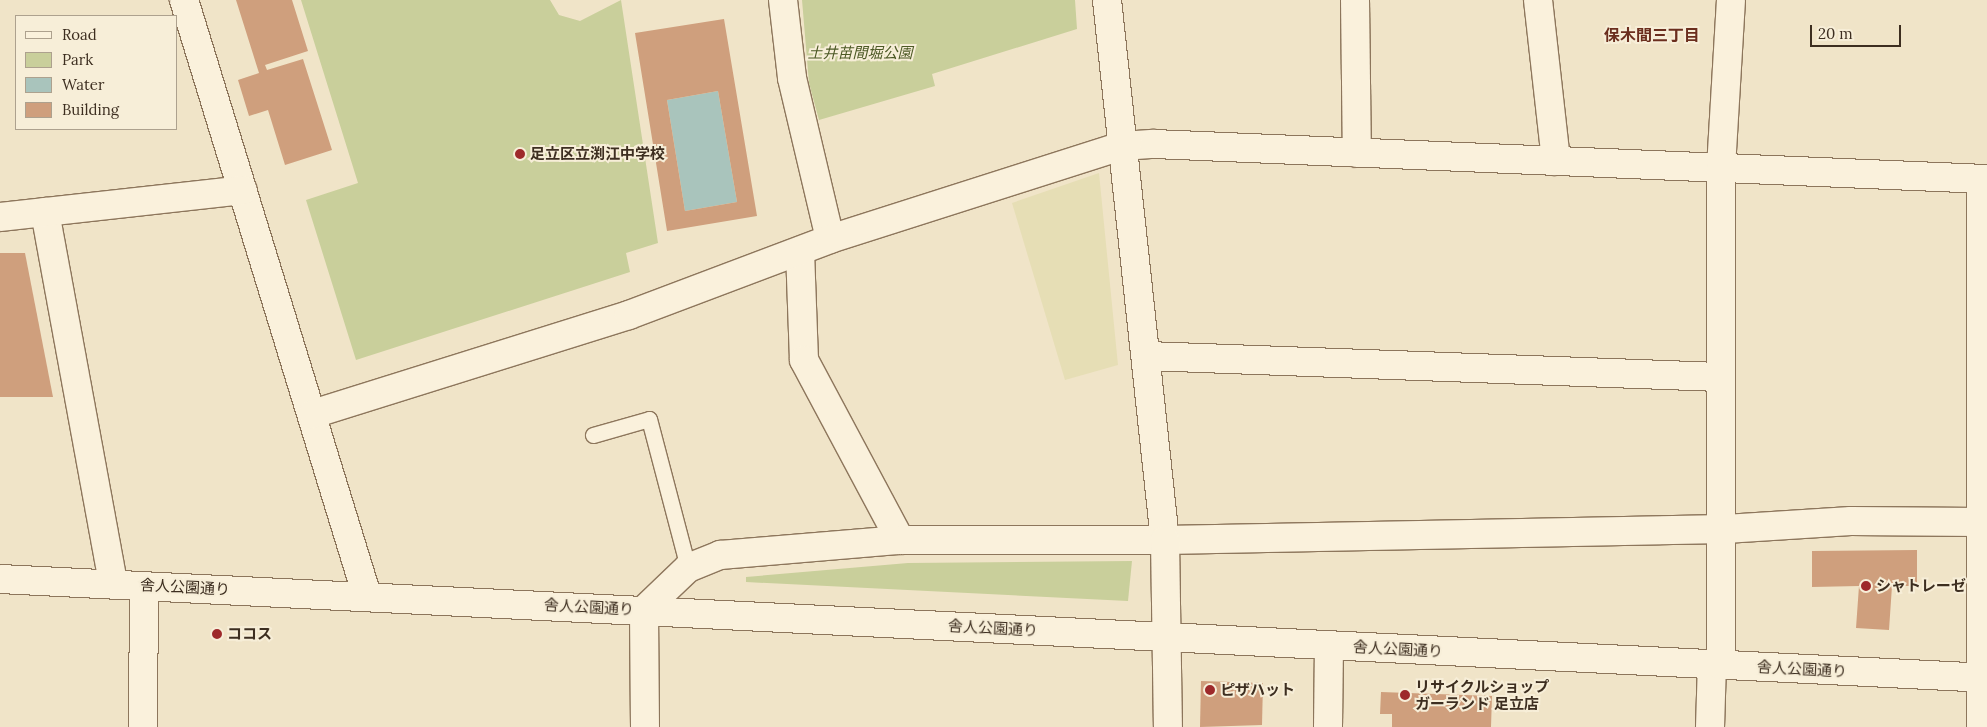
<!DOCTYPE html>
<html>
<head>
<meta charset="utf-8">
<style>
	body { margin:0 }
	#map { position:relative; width:1987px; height:727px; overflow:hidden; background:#f0e4c8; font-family:Lora,"Noto Sans JP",serif }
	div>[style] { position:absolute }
	.farmland>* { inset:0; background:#e6deb5 }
	.green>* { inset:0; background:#c9cf9b }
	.water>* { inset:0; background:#a9c4bc }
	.building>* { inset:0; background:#cf9f7d }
	.roads { filter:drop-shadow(1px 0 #8d765c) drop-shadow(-1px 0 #8d765c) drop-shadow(0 1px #8d765c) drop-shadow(0 -1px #8d765c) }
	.service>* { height:15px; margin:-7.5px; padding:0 7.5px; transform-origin:7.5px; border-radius:7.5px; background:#faf1dc }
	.minor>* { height:28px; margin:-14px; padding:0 14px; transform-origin:14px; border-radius:14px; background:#faf1dc }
	.tertiary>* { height:28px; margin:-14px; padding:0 14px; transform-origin:14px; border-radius:14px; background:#faf1dc }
	.dots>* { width:14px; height:14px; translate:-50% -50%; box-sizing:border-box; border:2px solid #f7eed8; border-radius:50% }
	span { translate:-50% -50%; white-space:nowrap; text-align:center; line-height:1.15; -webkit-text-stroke:4px #f7eed8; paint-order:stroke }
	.park-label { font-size:15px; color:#4d5a26; font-style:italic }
	.poi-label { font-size:15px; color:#3d2e20; font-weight:700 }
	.left { translate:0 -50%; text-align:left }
	.street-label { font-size:15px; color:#3d2e20 }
	.neighbourhood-label { font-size:16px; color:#6b2e1e; font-weight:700 }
	.legend { position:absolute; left:15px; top:15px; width:162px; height:115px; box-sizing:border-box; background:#f7eed8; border:1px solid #ada18e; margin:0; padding:6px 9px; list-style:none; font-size:15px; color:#3d2e20 }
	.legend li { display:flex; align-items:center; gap:10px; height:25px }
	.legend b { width:25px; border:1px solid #ada18e }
	.scale { position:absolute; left:1810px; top:25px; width:91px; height:22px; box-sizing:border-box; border:2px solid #3d2e20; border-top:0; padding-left:6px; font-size:15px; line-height:18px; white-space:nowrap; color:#3d2e20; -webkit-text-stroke:4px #f7eed8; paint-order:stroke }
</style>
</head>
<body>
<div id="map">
	<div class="farmland">
		<div style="clip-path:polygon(1099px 173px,1118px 365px,1065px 380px,1012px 203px)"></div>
	</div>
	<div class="green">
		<div style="clip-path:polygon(301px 0,550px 0,559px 15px,580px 21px,621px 0,658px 243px,626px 253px,630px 272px,356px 360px,306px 200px,358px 183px)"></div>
		<div style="clip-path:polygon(802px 0,1075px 0,1077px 29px,932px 74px,935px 86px,819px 120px,809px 83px)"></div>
		<div style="clip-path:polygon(1132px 561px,1128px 601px,746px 582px,746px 577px,908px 563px)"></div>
	</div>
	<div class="water">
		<div style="clip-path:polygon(718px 91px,737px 202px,685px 211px,667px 100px)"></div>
	</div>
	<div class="building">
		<div style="clip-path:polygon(236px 0,292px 0,308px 51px,265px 65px,267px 70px,303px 59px,332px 150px,285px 165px,268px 110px,249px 116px,238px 80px,259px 73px)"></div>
		<div style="clip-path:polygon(evenodd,724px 19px,757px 216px,667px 231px,635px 33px,724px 19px,718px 91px,737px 202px,685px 211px,667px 100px,718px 91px)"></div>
		<div style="clip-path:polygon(0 253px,25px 253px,53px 397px,0 397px)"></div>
		<div style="clip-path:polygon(1917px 550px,1917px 586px,1892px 586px,1889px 630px,1856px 628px,1859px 586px,1812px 587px,1812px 551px)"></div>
		<div style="clip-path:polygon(1201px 681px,1263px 683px,1262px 725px,1200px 727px)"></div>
		<div style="clip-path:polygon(1381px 692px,1492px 696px,1491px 727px,1392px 727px,1392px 714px,1380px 714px)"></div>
	</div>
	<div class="roads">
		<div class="service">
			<div style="left:593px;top:435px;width:58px;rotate:-15.9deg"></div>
			<div style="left:649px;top:419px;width:154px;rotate:75.3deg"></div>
		</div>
		<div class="minor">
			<div style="left:184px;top:0;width:623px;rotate:72.93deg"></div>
			<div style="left:783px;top:0;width:79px;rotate:83.4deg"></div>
			<div style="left:792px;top:78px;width:165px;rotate:76.7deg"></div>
			<div style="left:1355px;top:0;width:153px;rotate:89.3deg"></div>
			<div style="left:1538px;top:0;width:162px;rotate:83.6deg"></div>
			<div style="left:45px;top:212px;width:377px;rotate:79.6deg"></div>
			<div style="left:0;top:217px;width:244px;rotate:-6.3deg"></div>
			<div style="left:800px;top:251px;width:109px;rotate:87.9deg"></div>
			<div style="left:804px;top:360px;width:204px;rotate:61.9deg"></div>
			<div style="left:1147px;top:356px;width:574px;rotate:2.1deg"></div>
			<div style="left:313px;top:414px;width:331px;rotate:-17.4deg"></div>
			<div style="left:629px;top:315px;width:215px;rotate:-20.7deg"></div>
			<div style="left:830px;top:239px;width:306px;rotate:-17.7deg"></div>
			<div style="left:1122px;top:146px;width:32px;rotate:-4deg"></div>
			<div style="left:1154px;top:144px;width:834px;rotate:2.41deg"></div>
			<div style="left:143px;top:727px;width:141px;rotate:-89.6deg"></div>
			<div style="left:645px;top:727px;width:117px;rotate:-90.5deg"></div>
			<div style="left:644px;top:610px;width:61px;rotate:-43.7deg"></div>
			<div style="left:688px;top:568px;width:35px;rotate:-22deg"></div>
			<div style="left:720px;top:555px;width:181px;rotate:-4.8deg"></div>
			<div style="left:900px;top:540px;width:265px"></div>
			<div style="left:1165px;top:540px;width:560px;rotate:-1.13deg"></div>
			<div style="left:1725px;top:529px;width:126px;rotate:-3.6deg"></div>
			<div style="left:1851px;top:521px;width:128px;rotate:0.4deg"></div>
			<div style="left:1328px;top:727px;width:81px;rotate:-89.3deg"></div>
			<div style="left:1710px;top:727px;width:63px;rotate:-88.2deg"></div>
			<div style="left:1981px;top:727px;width:548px;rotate:-90deg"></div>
		</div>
		<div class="tertiary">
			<div style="left:1107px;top:0;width:543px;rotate:83.87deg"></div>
			<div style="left:1165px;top:540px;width:187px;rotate:89.1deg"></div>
			<div style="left:0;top:579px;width:1989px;rotate:2.85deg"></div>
			<div style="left:1721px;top:665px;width:497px;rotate:-90deg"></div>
			<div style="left:1721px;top:168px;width:168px;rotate:-86.6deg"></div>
		</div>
	</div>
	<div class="dots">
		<div style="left:520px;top:154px;background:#9e2a2b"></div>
		<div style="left:1866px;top:586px;background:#9e2a2b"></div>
		<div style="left:217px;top:634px;background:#9e2a2b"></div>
		<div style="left:1210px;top:690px;background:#9e2a2b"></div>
		<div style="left:1405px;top:695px;background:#9e2a2b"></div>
	</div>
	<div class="park-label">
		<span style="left:860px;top:53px">土井苗間堀公園</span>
	</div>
	<div class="poi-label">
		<span class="left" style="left:530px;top:154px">足立区立渕江中学校</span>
		<span class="left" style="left:1876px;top:586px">シャトレーゼ</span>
		<span class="left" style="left:227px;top:634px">ココス</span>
		<span class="left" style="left:1415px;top:695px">リサイクルショップ<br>ガーランド 足立店</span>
		<span class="left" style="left:1220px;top:690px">ピザハット</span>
	</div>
	<div class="street-label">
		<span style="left:185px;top:587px;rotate:3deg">舎人公園通り</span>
		<span style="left:589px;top:607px;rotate:3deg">舎人公園通り</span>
		<span style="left:993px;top:628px;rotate:3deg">舎人公園通り</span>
		<span style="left:1398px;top:649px;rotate:3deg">舎人公園通り</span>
		<span style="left:1802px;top:669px;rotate:3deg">舎人公園通り</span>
	</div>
	<div class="neighbourhood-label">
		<span style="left:1652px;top:35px">保木間三丁目</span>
	</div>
	<ul class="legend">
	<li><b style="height:6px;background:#faf1dc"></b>Road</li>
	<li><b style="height:14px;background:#c9cf9b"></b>Park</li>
	<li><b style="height:14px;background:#a9c4bc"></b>Water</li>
	<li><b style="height:14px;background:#cf9f7d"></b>Building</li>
	</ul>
	<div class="scale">20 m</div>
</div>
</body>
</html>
